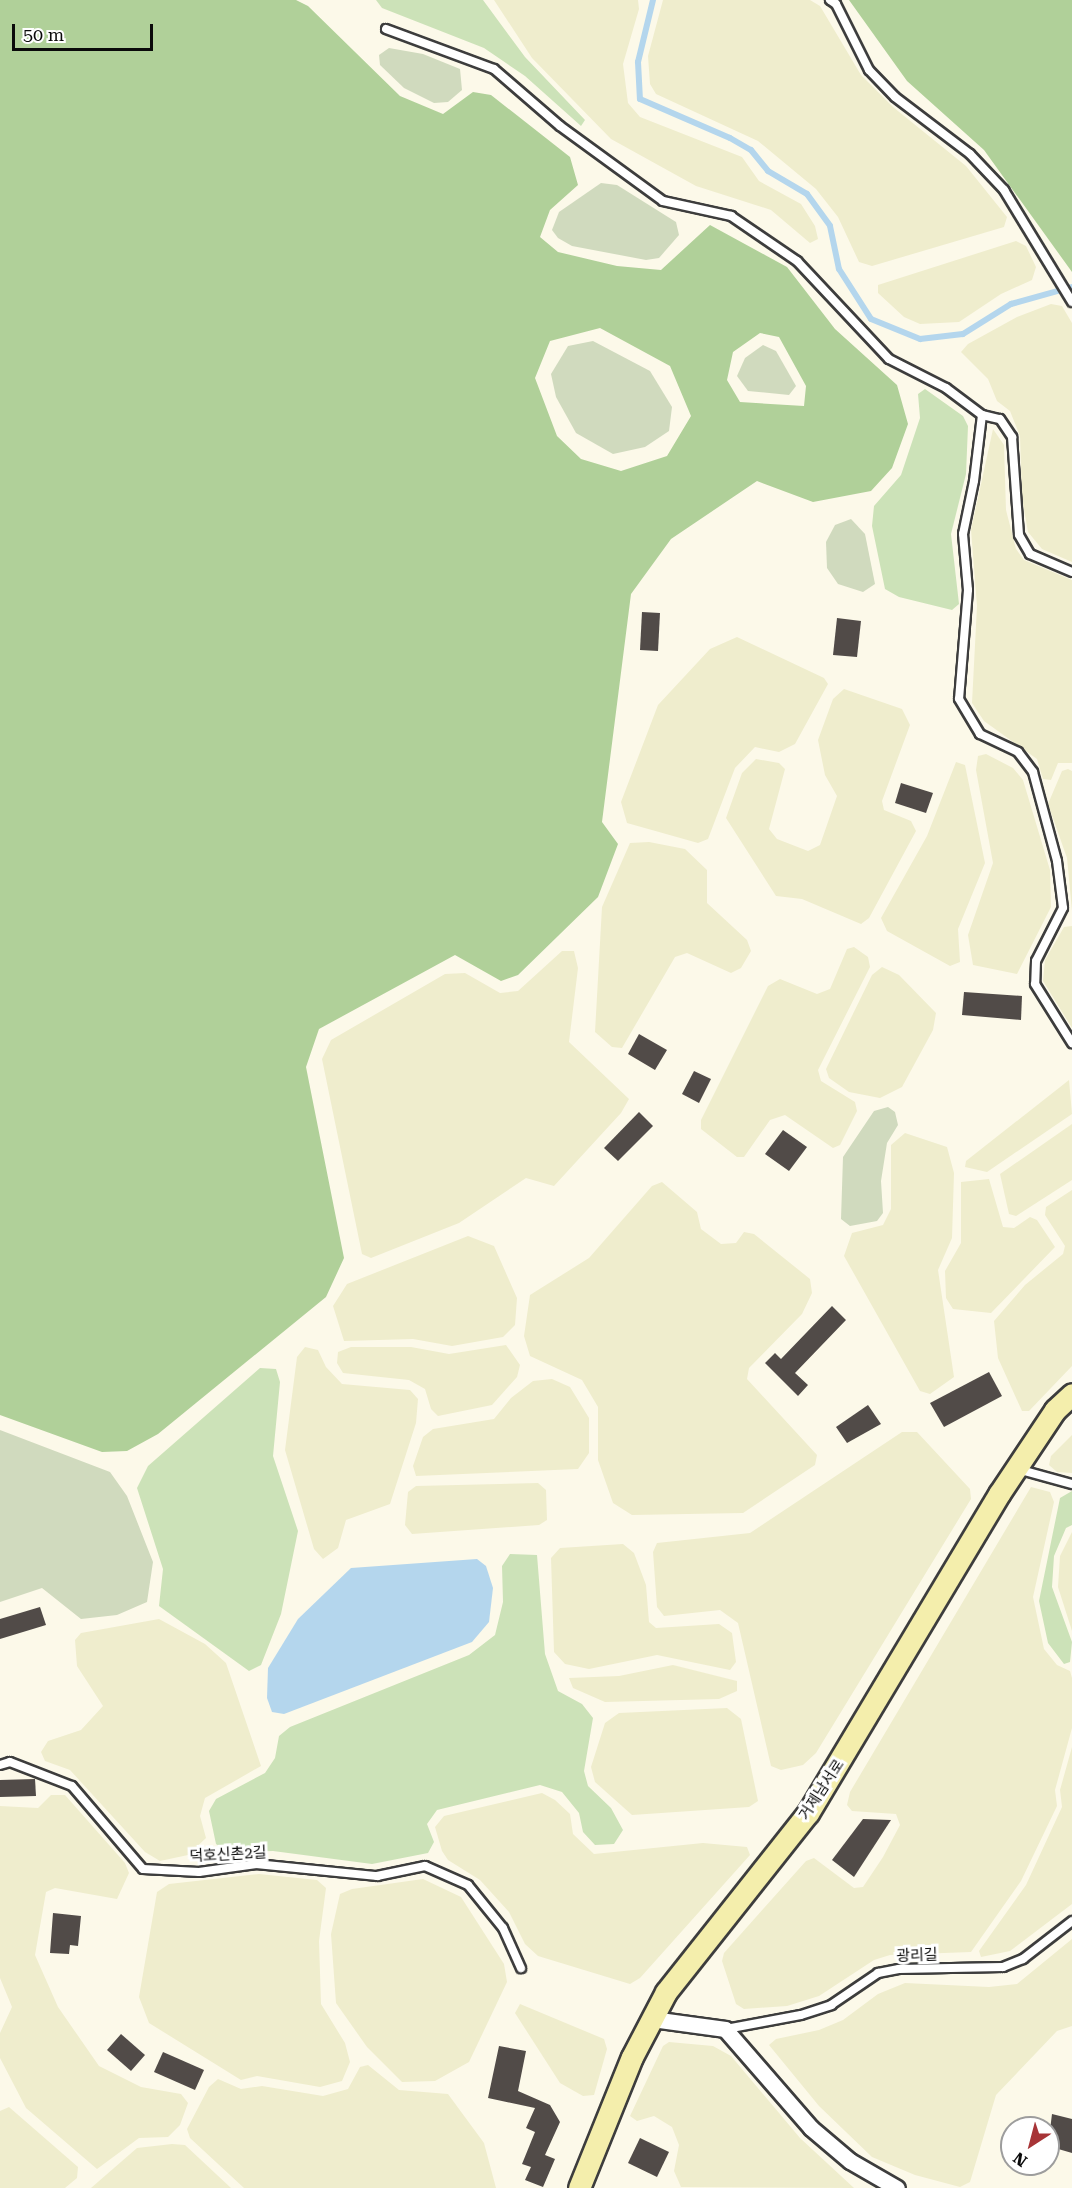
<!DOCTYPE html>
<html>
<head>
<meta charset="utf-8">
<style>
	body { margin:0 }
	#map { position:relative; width:1072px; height:2188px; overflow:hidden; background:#fcf9e9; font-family:"Roboto Serif","Noto Sans KR",serif }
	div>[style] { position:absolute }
	.farmland>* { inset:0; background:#efedcd }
	.green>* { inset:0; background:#cce2b8 }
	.forest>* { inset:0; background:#b0d099 }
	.cemetery>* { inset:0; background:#d0dabe }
	.water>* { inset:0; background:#b4d6ed }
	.stream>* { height:6px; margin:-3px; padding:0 3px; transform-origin:3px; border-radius:3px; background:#b4d6ed }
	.building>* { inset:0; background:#514b48 }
	.roads { filter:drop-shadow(2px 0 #3d3d3d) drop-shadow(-2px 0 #3d3d3d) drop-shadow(0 2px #3d3d3d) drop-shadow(0 -2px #3d3d3d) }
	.lane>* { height:8px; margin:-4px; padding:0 4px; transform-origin:4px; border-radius:4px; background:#fff }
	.street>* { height:15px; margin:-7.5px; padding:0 7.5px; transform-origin:7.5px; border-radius:7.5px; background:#fff }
	.secondary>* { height:21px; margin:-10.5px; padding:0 10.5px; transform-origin:10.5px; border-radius:10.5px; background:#f4eeac }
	span { translate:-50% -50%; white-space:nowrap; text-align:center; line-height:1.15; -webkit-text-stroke:6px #fff; paint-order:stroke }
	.street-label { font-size:15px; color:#0a0a0a }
	.north { position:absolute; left:1000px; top:2116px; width:60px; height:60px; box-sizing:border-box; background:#fff; border:2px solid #9d9d9d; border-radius:50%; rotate:216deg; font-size:16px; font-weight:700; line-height:24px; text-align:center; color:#0a0a0a }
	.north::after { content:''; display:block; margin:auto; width:21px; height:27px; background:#a73437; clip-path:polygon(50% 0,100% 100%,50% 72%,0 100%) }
	.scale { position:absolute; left:12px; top:24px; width:141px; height:27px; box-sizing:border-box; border:3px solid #0a0a0a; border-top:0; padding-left:8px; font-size:18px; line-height:21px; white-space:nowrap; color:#0a0a0a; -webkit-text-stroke:4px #fff; paint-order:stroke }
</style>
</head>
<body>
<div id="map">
	<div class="farmland">
		<div style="clip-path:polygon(494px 0,638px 0,639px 9px,623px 64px,628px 103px,640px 117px,742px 157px,759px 181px,801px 204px,815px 226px,818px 239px,810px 243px,771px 210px,696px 186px,611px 139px,532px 58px)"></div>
		<div style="clip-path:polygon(663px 0,810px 0,820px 6px,861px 75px,893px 107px,966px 166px,1007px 217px,1004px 227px,872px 266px,859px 262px,838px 217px,816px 189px,758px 141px,656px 94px,650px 84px,648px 56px)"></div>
		<div style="clip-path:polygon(1016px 241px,1026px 246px,1036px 267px,1032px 280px,1001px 294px,959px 322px,920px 324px,904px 317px,878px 293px,878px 285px)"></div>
		<div style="clip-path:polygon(1051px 304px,1062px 306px,1072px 323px,1072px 562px,1042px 549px,1028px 532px,1022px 498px,1020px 436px,1010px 411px,997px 401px,988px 379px,961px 352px,968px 344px,1017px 317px)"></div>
		<div style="clip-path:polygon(993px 429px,1004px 445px,1006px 510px,1016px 549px,1024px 560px,1072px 580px,1072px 763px,1058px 763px,1051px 780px,1043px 779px,1037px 759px,984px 721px,972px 703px,977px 606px,971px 530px)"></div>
		<div style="clip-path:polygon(737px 637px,824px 678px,828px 684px,795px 744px,779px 752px,755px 747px,735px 768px,708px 839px,698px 843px,627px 823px,621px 802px,658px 705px,710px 649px)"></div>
		<div style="clip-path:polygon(844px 689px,902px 709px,910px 725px,882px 801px,884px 810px,911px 821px,916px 831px,869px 918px,861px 924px,802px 899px,776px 896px,726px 818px,742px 773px,756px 759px,779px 763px,785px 769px,769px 829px,777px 839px,808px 851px,820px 845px,837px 796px,825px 775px,818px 740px,833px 699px)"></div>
		<div style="clip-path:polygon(986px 754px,1013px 768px,1023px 780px,1050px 870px,1051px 907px,1017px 974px,973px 965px,968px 935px,993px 863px,976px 770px,978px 756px)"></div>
		<div style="clip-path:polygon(956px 762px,965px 765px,985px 863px,958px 929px,960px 962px,950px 966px,887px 931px,881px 918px,927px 836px)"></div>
		<div style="clip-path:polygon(1068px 769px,1072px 771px,1072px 911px,1067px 858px,1048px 804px,1062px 771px)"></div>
		<div style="clip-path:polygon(649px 842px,685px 849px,707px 870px,707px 903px,747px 940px,751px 951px,741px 968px,731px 973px,687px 953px,675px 957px,622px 1048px,612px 1047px,595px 1032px,602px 907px,630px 843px)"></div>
		<div style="clip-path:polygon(1072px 926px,1072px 1028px,1043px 981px,1045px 960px,1064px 927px)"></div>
		<div style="clip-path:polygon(854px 947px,868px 957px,870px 967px,818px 1070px,821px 1081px,855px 1102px,857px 1111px,840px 1145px,833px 1148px,785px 1115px,770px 1120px,744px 1157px,737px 1157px,701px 1129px,701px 1120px,768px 986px,780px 979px,817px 994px,830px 989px,847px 949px)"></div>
		<div style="clip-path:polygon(562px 951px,574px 951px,578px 968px,569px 1042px,629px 1099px,621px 1113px,554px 1186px,526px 1178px,459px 1223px,371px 1258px,362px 1254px,322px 1059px,331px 1040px,445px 974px,465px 973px,500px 993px,518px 991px)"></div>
		<div style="clip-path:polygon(882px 967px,899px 975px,936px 1013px,933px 1030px,902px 1087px,880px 1098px,849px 1092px,829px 1078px,826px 1069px,872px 975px)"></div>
		<div style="clip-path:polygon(1069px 1080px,1072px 1114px,987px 1172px,965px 1167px,966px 1161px)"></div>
		<div style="clip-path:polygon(1072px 1124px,1072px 1180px,1016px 1216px,1009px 1214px,1000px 1174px)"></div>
		<div style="clip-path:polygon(905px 1133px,947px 1147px,954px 1173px,952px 1238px,938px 1270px,954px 1377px,930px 1394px,920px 1391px,844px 1256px,852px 1233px,883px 1225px,891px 1209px,891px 1145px)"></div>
		<div style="clip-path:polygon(989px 1179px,1003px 1227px,1014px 1228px,1030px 1217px,1037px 1220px,1055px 1247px,991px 1313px,953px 1309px,946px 1298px,945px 1271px,961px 1243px,961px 1182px)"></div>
		<div style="clip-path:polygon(662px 1182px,697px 1212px,701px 1229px,721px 1244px,736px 1243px,744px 1232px,754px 1234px,810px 1279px,812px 1293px,802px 1314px,749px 1368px,747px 1379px,817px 1455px,815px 1465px,743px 1513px,632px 1515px,613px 1503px,598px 1460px,598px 1407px,582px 1380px,530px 1356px,524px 1336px,530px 1295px,589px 1258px,652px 1186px)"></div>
		<div style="clip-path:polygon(1072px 1190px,1072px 1366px,1029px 1411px,1022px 1411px,998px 1358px,994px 1321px,1025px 1285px,1063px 1254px,1065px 1246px,1045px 1215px,1046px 1207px)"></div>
		<div style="clip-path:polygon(468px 1236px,494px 1246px,517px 1298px,515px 1325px,503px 1337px,452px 1346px,413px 1339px,344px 1341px,333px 1306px,347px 1284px)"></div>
		<div style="clip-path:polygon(506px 1345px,520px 1365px,517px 1377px,492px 1405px,438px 1416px,431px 1409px,425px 1389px,409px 1380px,343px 1373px,337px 1363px,338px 1352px,351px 1347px,411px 1347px,449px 1354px)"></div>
		<div style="clip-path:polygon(305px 1347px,318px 1350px,326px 1367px,342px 1384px,410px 1390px,418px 1399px,416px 1423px,390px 1504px,346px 1520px,338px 1548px,323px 1559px,314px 1549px,285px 1450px,297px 1357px)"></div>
		<div style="clip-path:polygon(552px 1379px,570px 1387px,589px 1418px,589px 1453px,578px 1469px,416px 1476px,413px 1466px,423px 1437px,433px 1429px,494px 1419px,511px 1398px,533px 1381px)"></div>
		<div style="clip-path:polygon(902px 1432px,917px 1432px,970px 1489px,971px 1499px,816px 1753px,803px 1765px,781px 1770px,771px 1766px,738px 1623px,720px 1610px,664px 1616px,657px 1607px,653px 1552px,657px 1543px,750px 1533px)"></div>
		<div style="clip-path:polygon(1072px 1435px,1072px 1473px,1057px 1472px,1049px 1465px,1051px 1456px)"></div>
		<div style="clip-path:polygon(538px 1483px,546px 1490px,547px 1520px,539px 1525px,412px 1534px,405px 1525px,408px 1492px,416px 1486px)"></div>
		<div style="clip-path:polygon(1031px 1487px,1050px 1492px,1054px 1502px,1033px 1597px,1044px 1649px,1057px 1665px,1070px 1671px,1072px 1678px,1072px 1728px,1055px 1790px,1057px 1806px,1021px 1881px,971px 1952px,890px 1955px,874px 1960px,819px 1996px,787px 2006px,744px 2009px,736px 2004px,722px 1961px,724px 1953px,806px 1861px,814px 1858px,854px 1888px,863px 1887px,883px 1857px,900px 1825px,896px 1814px,852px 1811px,847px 1805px,850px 1792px)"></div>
		<div style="clip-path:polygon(1072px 1532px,1072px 1631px,1058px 1587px,1060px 1556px)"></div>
		<div style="clip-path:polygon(623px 1544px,634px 1553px,646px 1585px,649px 1622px,656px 1628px,719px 1624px,732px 1633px,736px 1662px,730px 1670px,657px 1655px,589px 1669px,565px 1664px,554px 1652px,551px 1558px,560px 1548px)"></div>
		<div style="clip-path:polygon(159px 1619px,205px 1644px,226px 1663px,261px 1766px,205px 1798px,200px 1816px,206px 1838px,188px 1855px,160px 1861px,145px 1852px,70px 1770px,45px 1761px,41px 1752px,48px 1741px,81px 1730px,103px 1706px,77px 1666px,75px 1640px,81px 1633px)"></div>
		<div style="clip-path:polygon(673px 1665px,737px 1681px,737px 1691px,719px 1699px,605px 1702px,573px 1688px,569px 1678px,619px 1676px)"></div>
		<div style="clip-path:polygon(727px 1708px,741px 1719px,758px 1801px,749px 1807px,632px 1815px,595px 1782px,591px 1767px,605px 1723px,619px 1713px)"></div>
		<div style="clip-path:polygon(1072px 1747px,1072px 1904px,1010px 1951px,981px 1957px,979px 1951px,1026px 1885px,1062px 1807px,1060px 1790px)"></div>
		<div style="clip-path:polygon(542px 1793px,555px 1800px,570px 1814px,573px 1834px,594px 1854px,703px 1843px,747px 1847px,750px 1855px,640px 1978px,630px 1984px,538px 1956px,525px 1944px,509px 1912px,480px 1880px,448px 1860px,442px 1851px,435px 1827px,444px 1816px)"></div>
		<div style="clip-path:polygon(51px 1795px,65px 1795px,125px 1863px,129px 1873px,117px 1899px,55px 1888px,46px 1892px,35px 1955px,58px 2007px,99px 2066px,141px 2087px,181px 2094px,188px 2103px,180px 2125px,168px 2137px,139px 2138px,97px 2169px,26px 2108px,0 2058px,0 2033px,12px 2007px,0 1978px,0 1806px,38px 1808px)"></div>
		<div style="clip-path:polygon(259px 1874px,317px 1880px,326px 1888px,319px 1941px,321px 2004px,345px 2043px,350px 2062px,342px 2081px,320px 2087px,257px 2076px,241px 2080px,149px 2023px,139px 1997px,157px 1892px,169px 1884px)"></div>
		<div style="clip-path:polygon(423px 1879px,461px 1897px,504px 1964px,507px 1982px,469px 2062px,435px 2081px,402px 2082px,367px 2047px,336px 2003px,331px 1934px,340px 1894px,352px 1889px)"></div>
		<div style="clip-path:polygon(1072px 1939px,1072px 2026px,1057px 2031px,996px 2095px,970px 2182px,960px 2187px,915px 2175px,872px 2157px,819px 2106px,769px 2045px,776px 2039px,819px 2030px,843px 2020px,878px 1994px,905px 1983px,989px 1987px,1017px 1984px)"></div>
		<div style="clip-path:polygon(520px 2004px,604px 2039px,607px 2049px,594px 2095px,583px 2096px,560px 2083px,515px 2013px)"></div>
		<div style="clip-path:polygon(669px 2042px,713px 2046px,731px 2056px,800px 2138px,854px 2188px,681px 2187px,674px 2171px,679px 2145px,672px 2127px,654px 2116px,637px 2121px,630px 2116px,663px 2046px)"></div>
		<div style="clip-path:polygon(368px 2065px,399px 2090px,448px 2094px,484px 2143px,496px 2188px,244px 2188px,190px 2138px,187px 2129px,209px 2087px,218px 2079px,241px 2089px,262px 2086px,323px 2096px,348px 2089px,360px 2067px)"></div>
		<div style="clip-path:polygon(9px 2107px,78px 2167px,77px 2178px,65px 2188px,0 2188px,0 2111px)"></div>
		<div style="clip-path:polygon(172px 2144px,185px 2145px,231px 2188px,91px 2188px,137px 2148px)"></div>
	</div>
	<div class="green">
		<div style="clip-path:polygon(376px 0,483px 0,525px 57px,585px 120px,581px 126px,525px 76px,484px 48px,382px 8px)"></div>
		<div style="clip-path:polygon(925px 389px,963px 416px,968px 426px,966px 474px,951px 534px,959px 604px,952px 610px,899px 597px,885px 589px,872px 526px,874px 506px,901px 475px,920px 418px,918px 394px)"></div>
		<div style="clip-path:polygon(260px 1368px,276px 1369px,280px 1382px,273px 1456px,298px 1531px,281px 1614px,261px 1665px,249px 1671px,159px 1606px,163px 1569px,137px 1488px,148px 1466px)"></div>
		<div style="clip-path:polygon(1072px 1491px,1072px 1525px,1066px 1528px,1054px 1556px,1052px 1587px,1072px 1642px,1070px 1662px,1064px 1664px,1048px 1643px,1039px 1601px,1060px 1498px)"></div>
		<div style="clip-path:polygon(510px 1554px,537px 1555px,545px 1654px,558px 1691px,582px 1704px,593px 1718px,584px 1771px,588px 1786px,611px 1808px,623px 1830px,614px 1844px,595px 1845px,583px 1832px,579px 1813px,562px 1792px,540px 1785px,437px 1810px,427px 1824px,434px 1842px,428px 1853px,372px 1864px,273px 1851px,227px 1852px,216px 1844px,209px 1811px,216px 1799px,265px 1773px,275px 1758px,279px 1736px,290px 1727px,469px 1655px,495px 1635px,503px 1602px,502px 1566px)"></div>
	</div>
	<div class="forest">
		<div style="clip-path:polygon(evenodd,0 0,296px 0,308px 6px,400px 96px,443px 114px,473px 92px,491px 95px,570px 157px,578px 185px,550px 210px,540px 237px,558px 252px,617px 266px,661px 270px,710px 225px,787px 267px,835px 329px,897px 385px,908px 424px,892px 468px,871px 491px,813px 502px,757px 481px,671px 539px,631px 594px,602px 822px,618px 844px,598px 897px,518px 975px,501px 981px,455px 955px,319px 1029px,306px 1067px,344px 1258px,326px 1297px,158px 1434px,127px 1451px,102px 1452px,0 1415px,0 0,600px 328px,670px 366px,691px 416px,667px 456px,621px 471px,581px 459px,557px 436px,535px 378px,550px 341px,600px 328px,0 0,760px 333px,779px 337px,806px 386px,804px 406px,740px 402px,727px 380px,733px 352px,760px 333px)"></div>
		<div style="clip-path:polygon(849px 0,1072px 0,1072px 272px,984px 150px,907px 81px)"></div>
	</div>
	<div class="cemetery">
		<div style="clip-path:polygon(389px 48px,423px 54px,460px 69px,462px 90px,448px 102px,434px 103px,404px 88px,380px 65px,379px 55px)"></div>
		<div style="clip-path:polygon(601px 183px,617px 185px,676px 222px,679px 235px,659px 258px,646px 260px,572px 246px,558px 238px,552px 230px,559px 212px)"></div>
		<div style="clip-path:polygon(593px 341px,650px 371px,672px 407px,669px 431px,645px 447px,613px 454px,576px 433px,556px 397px,551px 374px,568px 346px)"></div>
		<div style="clip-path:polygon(763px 345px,776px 351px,796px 386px,789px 395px,748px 391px,737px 376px,745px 358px)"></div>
		<div style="clip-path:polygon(851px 519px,865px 534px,875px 584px,863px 592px,838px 584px,827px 568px,826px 542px,835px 525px)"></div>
		<div style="clip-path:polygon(888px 1107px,895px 1112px,898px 1125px,887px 1143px,881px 1181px,883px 1213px,877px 1221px,850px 1226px,841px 1219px,843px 1157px,874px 1111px)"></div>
		<div style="clip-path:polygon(0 1430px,110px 1472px,127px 1496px,153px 1562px,147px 1602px,117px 1615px,81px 1619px,42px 1588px,0 1602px)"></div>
	</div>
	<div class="water">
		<div style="clip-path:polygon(477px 1559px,486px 1566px,493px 1588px,489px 1622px,472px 1642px,284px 1714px,272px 1712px,267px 1698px,268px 1668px,298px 1619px,351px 1568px)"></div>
	</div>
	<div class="stream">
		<div style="left:653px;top:0;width:64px;rotate:103.6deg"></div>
		<div style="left:638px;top:62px;width:37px;rotate:87deg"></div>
		<div style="left:640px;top:99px;width:98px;rotate:23.4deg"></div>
		<div style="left:730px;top:138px;width:24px;rotate:30deg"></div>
		<div style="left:751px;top:150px;width:27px;rotate:51deg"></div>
		<div style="left:768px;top:171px;width:45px;rotate:30.5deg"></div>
		<div style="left:807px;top:194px;width:39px;rotate:54deg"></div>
		<div style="left:830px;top:226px;width:44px;rotate:78.2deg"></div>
		<div style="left:839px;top:269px;width:59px;rotate:57.4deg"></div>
		<div style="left:871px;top:319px;width:53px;rotate:22.2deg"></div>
		<div style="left:920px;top:339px;width:43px;rotate:-6.6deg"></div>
		<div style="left:963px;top:334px;width:57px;rotate:-32deg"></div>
		<div style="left:1011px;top:304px;width:63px;rotate:-15.6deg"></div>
	</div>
	<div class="building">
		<div style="clip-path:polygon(642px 612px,660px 613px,658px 651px,640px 650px)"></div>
		<div style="clip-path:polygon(837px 618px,861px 621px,857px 657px,833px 655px)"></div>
		<div style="clip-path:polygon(901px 783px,933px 793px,926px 813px,895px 803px)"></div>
		<div style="clip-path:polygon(964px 992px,1022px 996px,1021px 1020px,962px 1015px)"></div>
		<div style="clip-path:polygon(639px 1034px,667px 1050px,655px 1070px,628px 1054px)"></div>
		<div style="clip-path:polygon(694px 1071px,711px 1079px,699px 1103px,682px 1094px)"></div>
		<div style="clip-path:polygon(639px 1112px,653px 1126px,618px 1161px,604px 1148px)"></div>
		<div style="clip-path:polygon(783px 1130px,807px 1147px,789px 1171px,765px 1154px)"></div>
		<div style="clip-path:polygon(832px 1306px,846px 1320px,795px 1373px,808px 1385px,798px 1396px,765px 1363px,775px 1353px,781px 1359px)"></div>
		<div style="clip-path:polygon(989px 1372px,1002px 1396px,944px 1427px,930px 1403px)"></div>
		<div style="clip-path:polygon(868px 1405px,881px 1424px,847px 1443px,836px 1427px)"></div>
		<div style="clip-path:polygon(40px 1607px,46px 1625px,0 1639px,0 1619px)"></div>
		<div style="clip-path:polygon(35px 1779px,36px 1796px,0 1797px,0 1780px)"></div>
		<div style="clip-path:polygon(863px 1819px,891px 1820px,854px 1877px,832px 1860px)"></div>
		<div style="clip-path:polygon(53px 1913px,81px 1916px,78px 1946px,70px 1945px,69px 1954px,50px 1953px)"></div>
		<div style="clip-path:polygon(121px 2034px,145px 2055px,131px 2071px,107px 2050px)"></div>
		<div style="clip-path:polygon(499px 2046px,526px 2051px,518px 2091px,550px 2105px,560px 2122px,545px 2155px,555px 2159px,543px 2187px,525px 2180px,531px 2167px,522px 2164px,535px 2132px,526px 2128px,535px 2108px,488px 2098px)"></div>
		<div style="clip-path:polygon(163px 2052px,204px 2070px,195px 2090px,154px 2072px)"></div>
		<div style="clip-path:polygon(1052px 2114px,1072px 2119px,1072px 2153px,1048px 2146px)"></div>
		<div style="clip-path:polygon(640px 2138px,669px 2152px,657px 2177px,628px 2163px)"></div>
	</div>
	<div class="roads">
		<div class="lane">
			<div style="left:830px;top:0;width:7px;rotate:34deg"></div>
			<div style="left:836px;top:4px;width:74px;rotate:63.4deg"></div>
			<div style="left:869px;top:70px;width:37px;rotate:46deg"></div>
			<div style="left:895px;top:97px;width:94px;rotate:37.2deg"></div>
			<div style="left:970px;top:154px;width:50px;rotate:46.6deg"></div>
			<div style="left:1004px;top:190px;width:131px;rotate:58.7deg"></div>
			<div style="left:386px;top:29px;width:115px;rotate:20.3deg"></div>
			<div style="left:494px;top:69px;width:87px;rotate:40.8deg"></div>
			<div style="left:560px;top:126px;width:127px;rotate:36.1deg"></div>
			<div style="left:663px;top:201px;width:70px;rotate:12.4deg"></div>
			<div style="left:731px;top:216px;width:80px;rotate:34.3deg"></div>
			<div style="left:797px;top:261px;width:134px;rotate:46.8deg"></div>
			<div style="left:889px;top:359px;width:64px;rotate:27deg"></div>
			<div style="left:946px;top:388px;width:45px;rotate:36.9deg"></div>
			<div style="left:982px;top:415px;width:18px;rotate:13deg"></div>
			<div style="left:1000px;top:419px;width:22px;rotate:56deg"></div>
			<div style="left:1012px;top:437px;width:98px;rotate:85.9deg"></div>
			<div style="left:1019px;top:535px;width:22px;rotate:60deg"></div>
			<div style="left:1030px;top:554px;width:46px;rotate:23.2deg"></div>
			<div style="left:982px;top:415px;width:66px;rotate:96.9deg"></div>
			<div style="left:974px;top:481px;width:54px;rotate:101.7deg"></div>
			<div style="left:963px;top:534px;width:56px;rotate:84.9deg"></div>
			<div style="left:968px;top:590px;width:109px;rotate:94.7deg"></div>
			<div style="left:959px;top:699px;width:41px;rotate:59deg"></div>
			<div style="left:980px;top:734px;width:42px;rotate:25.3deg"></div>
			<div style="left:1018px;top:752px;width:25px;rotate:53deg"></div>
			<div style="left:1033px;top:772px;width:92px;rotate:74.9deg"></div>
			<div style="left:1057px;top:861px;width:47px;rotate:82.7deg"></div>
			<div style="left:1063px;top:908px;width:59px;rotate:117deg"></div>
			<div style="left:1036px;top:961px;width:23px;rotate:92deg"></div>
			<div style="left:1035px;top:984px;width:70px;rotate:57.9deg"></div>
			<div style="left:1017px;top:1469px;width:57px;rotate:15.3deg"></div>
			<div style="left:0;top:1765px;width:10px;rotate:-17deg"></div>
			<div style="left:10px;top:1762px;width:66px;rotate:21.2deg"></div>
			<div style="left:72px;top:1786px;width:109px;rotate:49.5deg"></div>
			<div style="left:143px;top:1869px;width:56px;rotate:3.1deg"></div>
			<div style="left:199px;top:1872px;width:58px;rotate:-8deg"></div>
			<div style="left:256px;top:1864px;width:122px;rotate:5.7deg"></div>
			<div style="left:377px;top:1876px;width:49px;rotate:-11.8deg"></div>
			<div style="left:425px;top:1866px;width:47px;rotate:23.8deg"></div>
			<div style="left:468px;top:1885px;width:55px;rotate:50.9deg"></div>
			<div style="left:503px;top:1928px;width:44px;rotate:65.8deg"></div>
			<div style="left:726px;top:2029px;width:76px;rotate:-10.6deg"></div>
			<div style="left:801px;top:2015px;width:32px;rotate:-18deg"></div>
			<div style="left:831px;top:2005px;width:57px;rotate:-34.2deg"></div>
			<div style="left:878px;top:1973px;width:21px;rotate:-11deg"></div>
			<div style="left:899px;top:1969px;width:104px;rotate:-1.1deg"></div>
			<div style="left:1003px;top:1967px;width:22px;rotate:-22deg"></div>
			<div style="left:1023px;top:1959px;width:62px;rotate:-37.8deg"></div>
		</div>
		<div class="street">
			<div style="left:652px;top:2019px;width:74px;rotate:7.8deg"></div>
			<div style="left:725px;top:2029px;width:131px;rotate:49deg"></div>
			<div style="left:811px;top:2128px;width:51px;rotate:40.2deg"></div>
			<div style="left:850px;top:2161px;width:54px;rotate:29.9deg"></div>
		</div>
		<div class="secondary">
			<div style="left:579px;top:2188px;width:141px;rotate:-68deg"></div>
			<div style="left:632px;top:2057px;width:73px;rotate:-62.4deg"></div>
			<div style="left:666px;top:1992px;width:228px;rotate:-51.6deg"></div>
			<div style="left:808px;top:1813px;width:372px;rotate:-59.1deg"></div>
			<div style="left:999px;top:1494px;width:101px;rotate:-56.3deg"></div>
			<div style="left:1055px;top:1410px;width:23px;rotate:-43deg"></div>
		</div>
	</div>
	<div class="street-label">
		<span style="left:822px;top:1790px;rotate:-57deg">거제남서로</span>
		<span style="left:228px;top:1855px;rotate:-3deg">덕호신촌2길</span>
		<span style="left:917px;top:1956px;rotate:-2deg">광리길</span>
	</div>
	<div class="north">N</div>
	<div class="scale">50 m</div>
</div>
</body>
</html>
